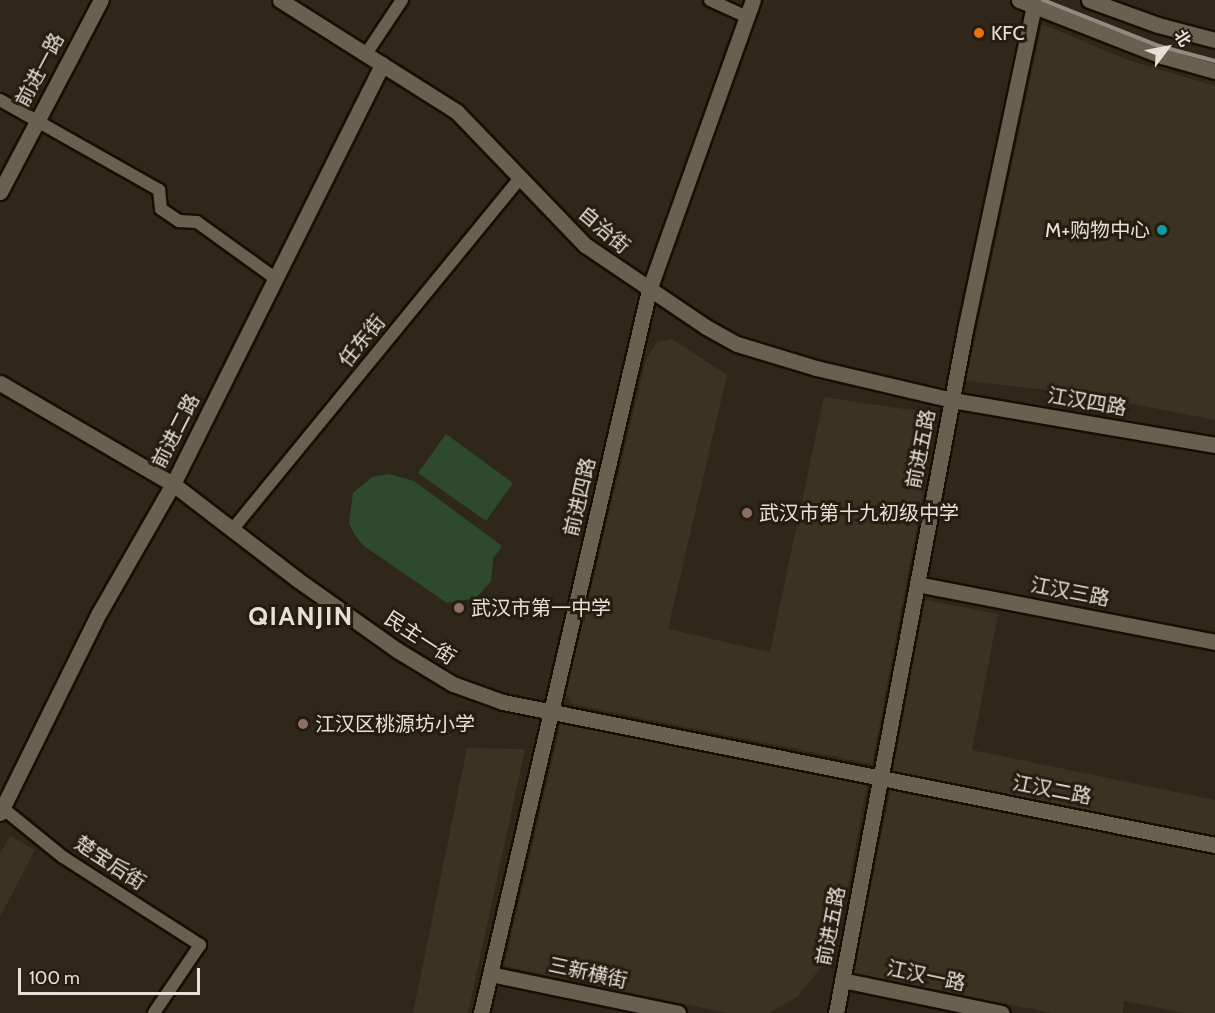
<!DOCTYPE html>
<html>
<head>
<meta charset="utf-8">
<style>
	body { margin:0 }
	#map { position:relative; width:1215px; height:1013px; overflow:hidden; background:#2f2719; font-family:Cabin,"Noto Sans SC",sans-serif }
	div>[style] { position:absolute }
	.commercial>* { inset:0; background:#3b3222 }
	.green>* { inset:0; background:#2d4a2c }
	.roads { filter:drop-shadow(2px 0 #170f04) drop-shadow(-2px 0 #170f04) drop-shadow(0 2px #170f04) drop-shadow(0 -2px #170f04) }
	.street>* { height:12px; margin:-6px; padding:0 6px; transform-origin:6px; border-radius:6px; background:#696050 }
	.secondary>* { height:15px; margin:-7.5px; padding:0 7.5px; transform-origin:7.5px; border-radius:7.5px; background:#696050 }
	.rail>* { height:4px; margin:-2px; padding:0 2px; transform-origin:2px; border-radius:2px; background:#918a7f }
	.dots>* { width:16px; height:16px; translate:-50% -50%; box-sizing:border-box; border:3px solid #251d0f; border-radius:50% }
	span { translate:-50% -50%; white-space:nowrap; text-align:center; line-height:1.15; -webkit-text-stroke:6px #251d0f; paint-order:stroke }
	.poi-label { font-size:20px; color:#e6e0d8 }
	.left { translate:0 -50%; text-align:left }
	.right { translate:-100% -50%; text-align:right }
	.street-label { font-size:20px; color:#e6e0d8 }
	.district-label { font-size:26px; color:#e6e0d8; font-weight:700; letter-spacing:1.5px }
	.north { position:absolute; left:1137px; top:18px; width:60px; height:60px; -webkit-text-stroke:4px #251d0f; paint-order:stroke; rotate:58deg; font-size:16px; font-weight:700; line-height:24px; text-align:center; color:#e6e0d8 }
	.north::after { content:''; display:block; margin:auto; width:21px; height:27px; background:#e6e0d8; clip-path:polygon(50% 0,100% 100%,50% 72%,0 100%) }
	.scale { position:absolute; left:18px; top:968px; width:182px; height:27px; box-sizing:border-box; border:3px solid #e6e0d8; border-top:0; padding-left:8px; font-size:18px; line-height:21px; white-space:nowrap; color:#e6e0d8; -webkit-text-stroke:4px #251d0f; paint-order:stroke }
</style>
</head>
<body>
<div id="map">
	<div class="commercial">
		<div style="clip-path:polygon(1042px 24px,1125px 59px,1215px 86px,1215px 420px,1082px 394px,966px 381px)"></div>
		<div style="clip-path:polygon(672px 339px,727px 375px,668px 629px,770px 652px,824px 397px,938px 414px,872px 764px,572px 704px,566px 693px,646px 359px,657px 342px)"></div>
		<div style="clip-path:polygon(925px 600px,998px 614px,972px 750px,1215px 800px,1215px 836px,893px 772px)"></div>
		<div style="clip-path:polygon(561px 723px,867px 784px,840px 931px,822px 966px,797px 997px,769px 1013px,727px 1013px,504px 966px)"></div>
		<div style="clip-path:polygon(467px 748px,525px 749px,468px 1013px,413px 1013px)"></div>
		<div style="clip-path:polygon(891px 789px,1215px 851px,1215px 1013px,1185px 1013px,1124px 1001px,1123px 1013px,1052px 1013px,853px 973px)"></div>
		<div style="clip-path:polygon(10px 836px,35px 850px,0 917px,0 854px)"></div>
	</div>
	<div class="green">
		<div style="clip-path:polygon(446px 434px,513px 483px,486px 521px,418px 473px)"></div>
		<div style="clip-path:polygon(388px 474px,414px 481px,502px 546px,493px 559px,491px 581px,476px 598px,447px 603px,364px 546px,354px 534px,349px 523px,353px 493px,372px 477px)"></div>
	</div>
	<div class="roads">
		<div class="street">
			<div style="left:710px;top:0;width:41px;rotate:24.7deg"></div>
			<div style="left:366px;top:54px;width:65px;rotate:-56.3deg"></div>
			<div style="left:0;top:100px;width:183px;rotate:29.5deg"></div>
			<div style="left:159px;top:190px;width:19px;rotate:84deg"></div>
			<div style="left:161px;top:209px;width:22px;rotate:34deg"></div>
			<div style="left:179px;top:221px;width:18px;rotate:3deg"></div>
			<div style="left:197px;top:222px;width:96px;rotate:35.7deg"></div>
			<div style="left:232px;top:530px;width:456px;rotate:-50.7deg"></div>
			<div style="left:0;top:806px;width:81px;rotate:39deg"></div>
			<div style="left:63px;top:857px;width:163px;rotate:32.7deg"></div>
			<div style="left:200px;top:945px;width:82px;rotate:124.1deg"></div>
		</div>
		<div class="secondary">
			<div style="left:280px;top:0;width:209px;rotate:32.3deg"></div>
			<div style="left:457px;top:112px;width:185px;rotate:46.1deg"></div>
			<div style="left:585px;top:245px;width:146px;rotate:34.1deg"></div>
			<div style="left:706px;top:327px;width:35px;rotate:29deg"></div>
			<div style="left:737px;top:344px;width:83px;rotate:16.9deg"></div>
			<div style="left:816px;top:368px;width:140px;rotate:13.2deg"></div>
			<div style="left:952px;top:400px;width:267px;rotate:9.7deg"></div>
			<div style="left:1019px;top:0;width:154px;rotate:21.4deg"></div>
			<div style="left:1162px;top:56px;width:55px;rotate:15.8deg"></div>
			<div style="left:1089px;top:0;width:73px;rotate:19.9deg"></div>
			<div style="left:1158px;top:25px;width:59px;rotate:14.7deg"></div>
			<div style="left:0;top:192px;width:217px;rotate:-62.3deg"></div>
			<div style="left:0;top:383px;width:200px;rotate:30.3deg"></div>
			<div style="left:173px;top:484px;width:158px;rotate:37.5deg"></div>
			<div style="left:298px;top:580px;width:121px;rotate:35.3deg"></div>
			<div style="left:397px;top:650px;width:66px;rotate:31.3deg"></div>
			<div style="left:453px;top:684px;width:53px;rotate:19.8deg"></div>
			<div style="left:503px;top:702px;width:726px;rotate:11.36deg"></div>
			<div style="left:917px;top:584px;width:304px;rotate:11deg"></div>
			<div style="left:0;top:813px;width:223px;rotate:-63.7deg"></div>
			<div style="left:99px;top:613px;width:149px;rotate:-60.2deg"></div>
			<div style="left:173px;top:484px;width:469px;rotate:-63.5deg"></div>
			<div style="left:490px;top:974px;width:192px;rotate:11.7deg"></div>
			<div style="left:842px;top:980px;width:163px;rotate:11.7deg"></div>
			<div style="left:481px;top:1013px;width:742px;rotate:-76.92deg"></div>
			<div style="left:649px;top:290px;width:308px;rotate:-70.3deg"></div>
			<div style="left:836px;top:1013px;width:695px;rotate:-79.3deg"></div>
			<div style="left:965px;top:330px;width:337px;rotate:-78deg"></div>
		</div>
	</div>
	<div class="rail">
		<div style="left:1043px;top:0;width:125px;rotate:21.6deg"></div>
		<div style="left:1159px;top:46px;width:58px;rotate:15deg"></div>
	</div>
	<div class="dots">
		<div style="left:979px;top:33px;background:#e8710a"></div>
		<div style="left:1162px;top:230px;background:#0f9aa8"></div>
		<div style="left:747px;top:513px;background:#8d6e63"></div>
		<div style="left:459px;top:608px;background:#8d6e63"></div>
		<div style="left:303px;top:724px;background:#8d6e63"></div>
	</div>
	<div class="poi-label">
		<span class="left" style="left:991px;top:33px">KFC</span>
		<span class="right" style="left:1150px;top:230px">M+购物中心</span>
		<span class="left" style="left:759px;top:513px">武汉市第十九初级中学</span>
		<span class="left" style="left:471px;top:608px">武汉市第一中学</span>
		<span class="left" style="left:315px;top:724px">江汉区桃源坊小学</span>
	</div>
	<div class="street-label">
		<span style="left:40px;top:70px;rotate:-62deg">前进一路</span>
		<span style="left:604px;top:230px;rotate:40deg">自治街</span>
		<span style="left:362px;top:341px;rotate:-51deg">任东街</span>
		<span style="left:1087px;top:402px;rotate:10deg">江汉四路</span>
		<span style="left:176px;top:431px;rotate:-63deg">前进二路</span>
		<span style="left:921px;top:449px;rotate:-79deg">前进五路</span>
		<span style="left:580px;top:497px;rotate:-77deg">前进四路</span>
		<span style="left:1070px;top:592px;rotate:11deg">江汉三路</span>
		<span style="left:420px;top:638px;rotate:33deg">民主一街</span>
		<span style="left:1052px;top:790px;rotate:11deg">江汉二路</span>
		<span style="left:110px;top:863px;rotate:33deg">楚宝后街</span>
		<span style="left:831px;top:926px;rotate:-79deg">前进五路</span>
		<span style="left:588px;top:973px;rotate:12deg">三新横街</span>
		<span style="left:926px;top:976px;rotate:12deg">江汉一路</span>
	</div>
	<div class="district-label">
		<span style="left:301px;top:617px">QIANJIN</span>
	</div>
	<div class="north">北</div>
	<div class="scale">100 m</div>
</div>
</body>
</html>
